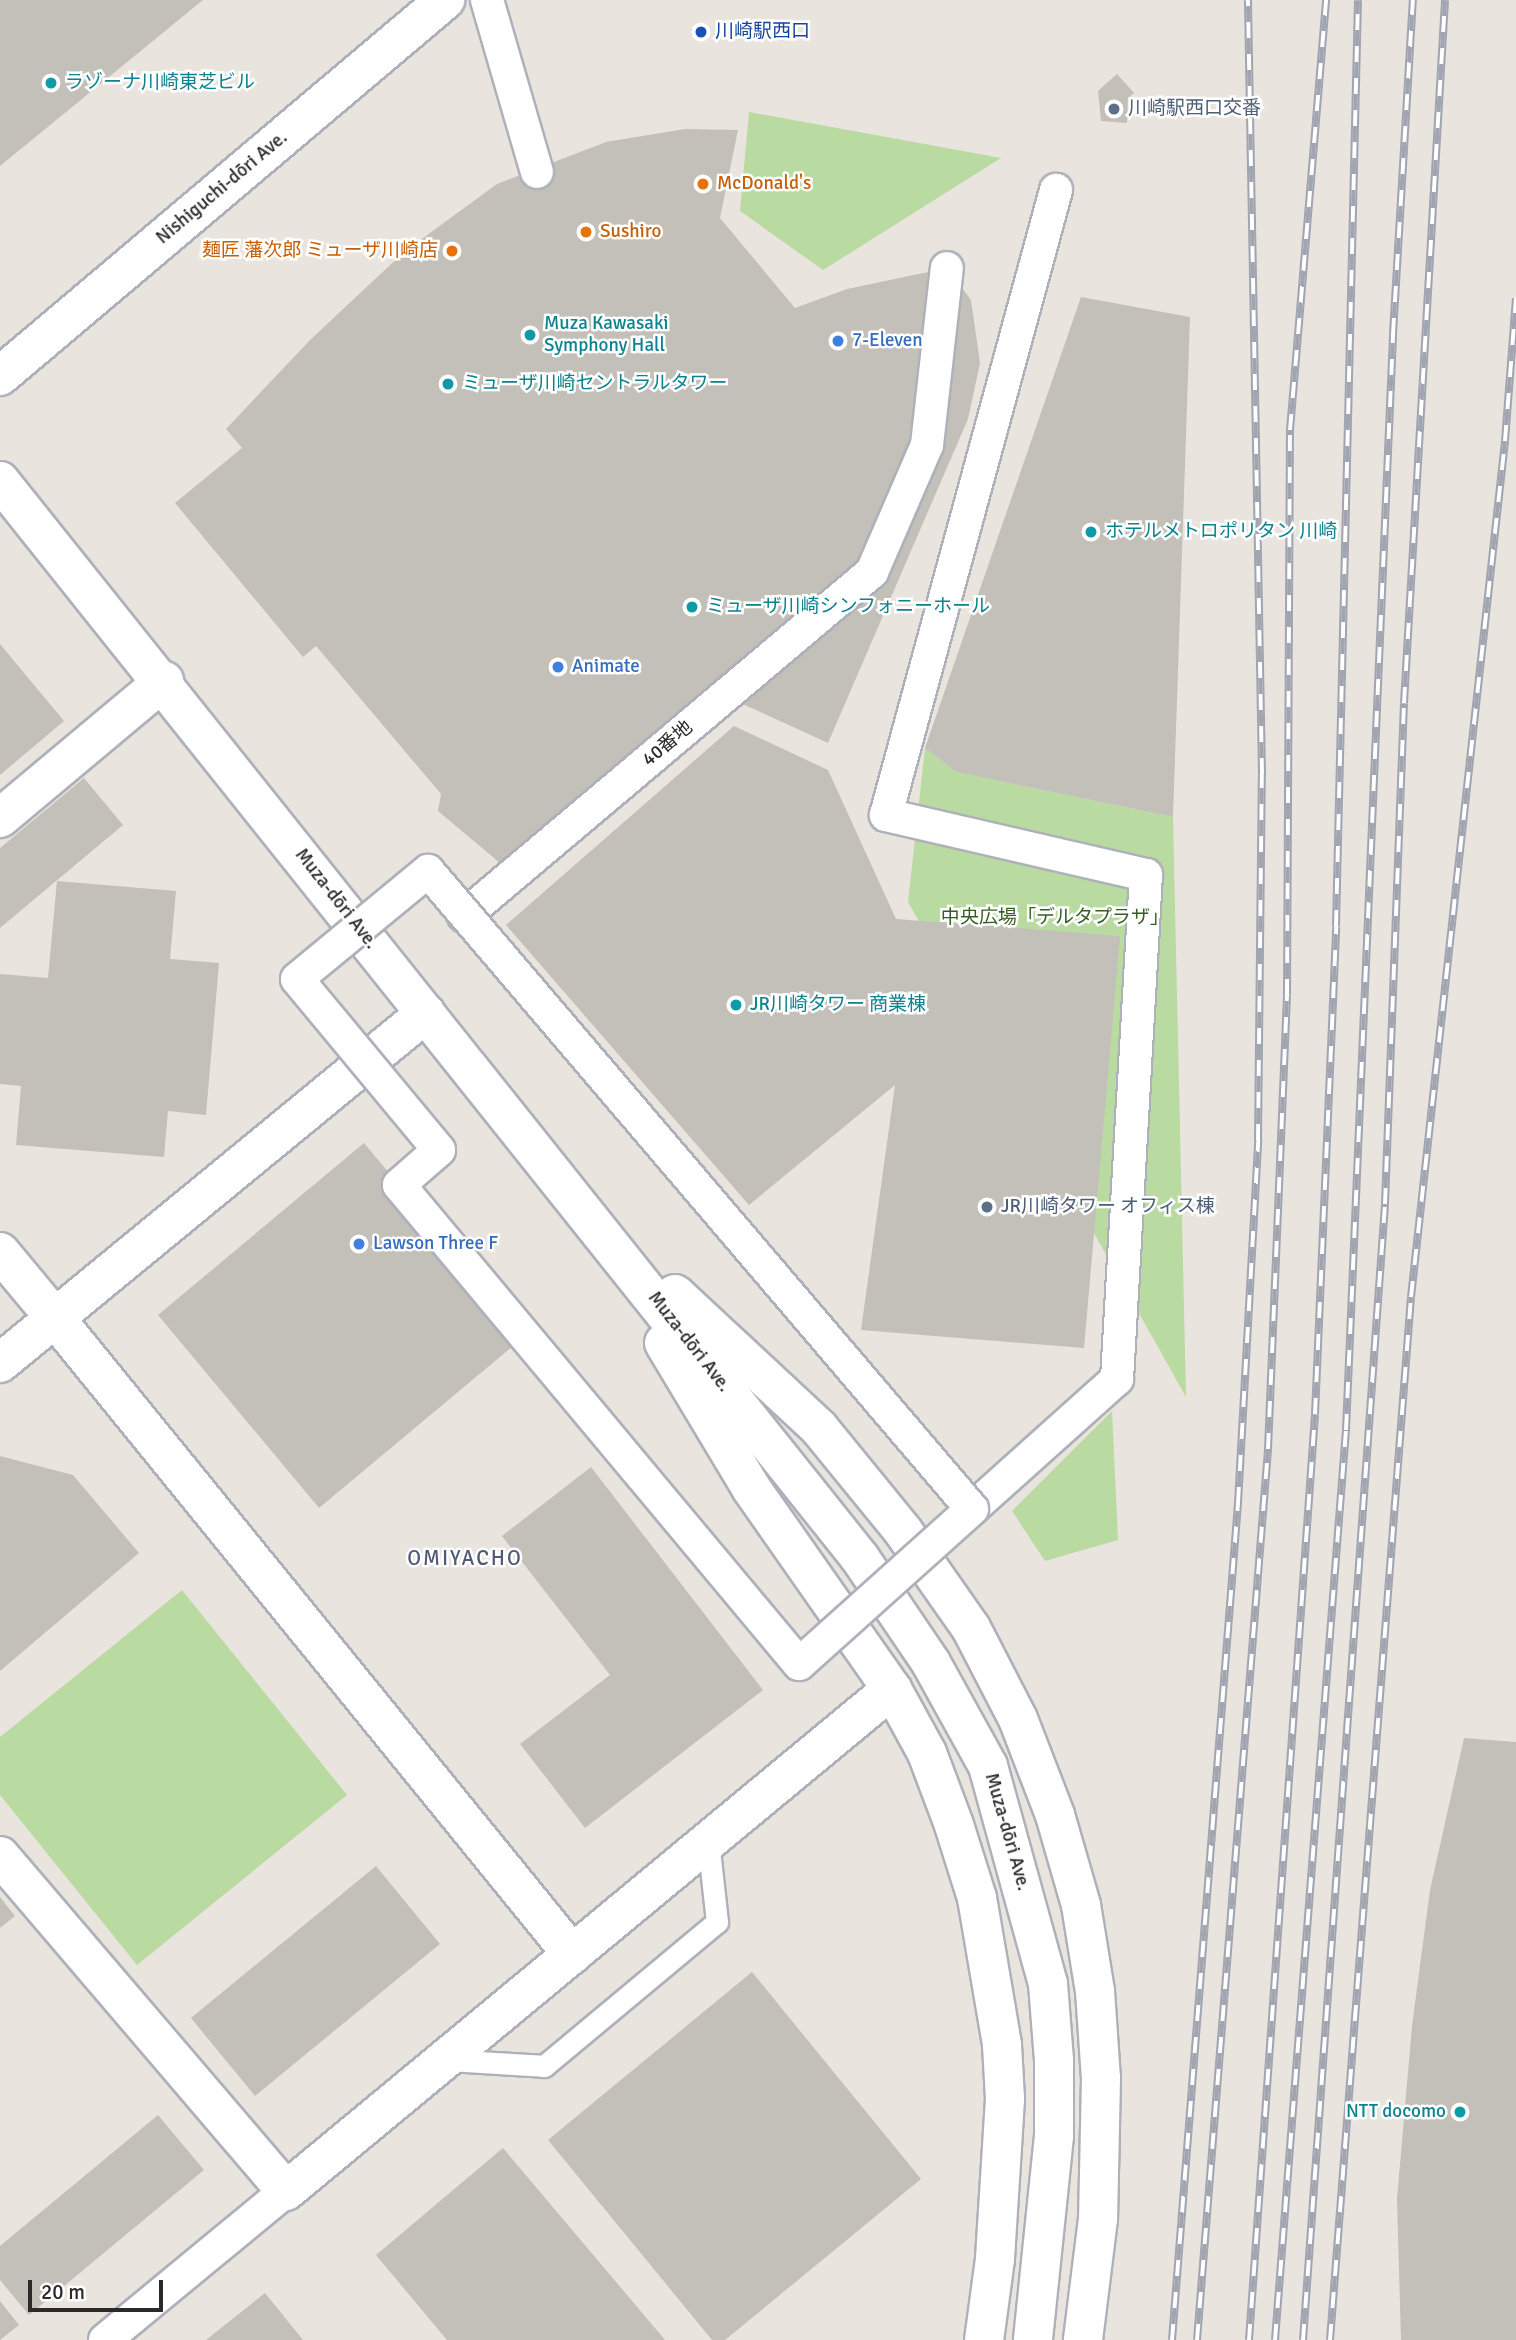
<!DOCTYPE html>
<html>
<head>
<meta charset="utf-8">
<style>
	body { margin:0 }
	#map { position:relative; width:1516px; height:2340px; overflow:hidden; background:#eae4de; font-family:Signika,"Noto Sans JP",sans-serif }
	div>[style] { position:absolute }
	.green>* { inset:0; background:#b9daa1 }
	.building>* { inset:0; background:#c3bfb9 }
	.roads { filter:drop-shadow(2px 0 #aeb1b9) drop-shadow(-2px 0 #aeb1b9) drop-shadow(0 2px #aeb1b9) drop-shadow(0 -2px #aeb1b9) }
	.service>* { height:21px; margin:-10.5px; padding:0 10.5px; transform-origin:10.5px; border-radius:10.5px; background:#fff }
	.pedestrian>* { height:32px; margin:-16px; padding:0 16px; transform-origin:16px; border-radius:16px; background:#fff }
	.minor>* { height:38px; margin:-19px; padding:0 19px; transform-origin:19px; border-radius:19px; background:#fff }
	.tertiary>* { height:38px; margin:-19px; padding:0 19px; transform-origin:19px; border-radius:19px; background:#fff }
	.rail>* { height:8px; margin-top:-4px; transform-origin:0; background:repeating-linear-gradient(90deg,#fff 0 16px,#a1a5b2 0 32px); box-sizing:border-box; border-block:2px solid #a1a5b2 }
	.bridges { filter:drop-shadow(2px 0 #aeb1b9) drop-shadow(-2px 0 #aeb1b9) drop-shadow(0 2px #aeb1b9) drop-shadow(0 -2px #aeb1b9) }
	.pedestrian-bridge>* { height:32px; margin:-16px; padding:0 16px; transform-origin:16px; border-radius:16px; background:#fff }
	.dots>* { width:19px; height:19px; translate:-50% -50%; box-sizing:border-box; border:4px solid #fff; border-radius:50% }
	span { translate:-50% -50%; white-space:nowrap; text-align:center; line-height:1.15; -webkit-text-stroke:5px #fff; paint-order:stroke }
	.transit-label { font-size:19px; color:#164399 }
	.left { translate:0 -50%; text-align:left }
	.culture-label { font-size:19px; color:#0d838f }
	.right { translate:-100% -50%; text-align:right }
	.service-label { font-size:19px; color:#4e5e75 }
	.food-label { font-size:19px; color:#c56008 }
	.street-label { font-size:19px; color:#2a2a2a }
	.shop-label { font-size:19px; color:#366cbe }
	.park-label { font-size:19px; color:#345e23 }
	.neighbourhood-label { font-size:21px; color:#505a75; letter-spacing:2px }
	.scale { position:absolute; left:28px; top:2280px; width:135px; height:32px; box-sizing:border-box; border:4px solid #2a2a2a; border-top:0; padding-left:9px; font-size:21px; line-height:24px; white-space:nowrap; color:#2a2a2a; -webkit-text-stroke:5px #fff; paint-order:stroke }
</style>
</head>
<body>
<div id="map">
	<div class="green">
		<div style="clip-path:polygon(749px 112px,1001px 158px,823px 270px,740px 211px)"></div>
		<div style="clip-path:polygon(925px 748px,956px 772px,1173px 817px,1186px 1397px,908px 902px)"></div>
		<div style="clip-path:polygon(1112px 1411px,1118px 1540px,1045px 1561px,1012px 1511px)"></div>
		<div style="clip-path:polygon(182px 1590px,347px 1795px,137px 1965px,0 1795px,0 1737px)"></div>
	</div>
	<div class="building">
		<div style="clip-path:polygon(0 0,203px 0,0 166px)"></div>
		<div style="clip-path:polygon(1117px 74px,1134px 93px,1128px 98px,1127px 123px,1101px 121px,1098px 91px)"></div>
		<div style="clip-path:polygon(685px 129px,738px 130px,720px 218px,795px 308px,847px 289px,947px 268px,971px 300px,980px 363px,968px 419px,828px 743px,736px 701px,520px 880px,438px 811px,441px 794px,316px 646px,303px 657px,175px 503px,242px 448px,226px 429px,310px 340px,404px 252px,497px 184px,606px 142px)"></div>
		<div style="clip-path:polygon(1081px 297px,1190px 317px,1173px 817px,956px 772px,925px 748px)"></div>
		<div style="clip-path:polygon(0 644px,64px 721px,0 775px)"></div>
		<div style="clip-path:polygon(734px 726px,828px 770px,896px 919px,1120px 936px,1084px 1348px,861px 1330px,895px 1085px,749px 1205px,506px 925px)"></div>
		<div style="clip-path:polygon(84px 778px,123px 825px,0 928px,0 848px)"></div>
		<div style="clip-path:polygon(57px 881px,176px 891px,170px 959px,219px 963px,206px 1115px,168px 1111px,164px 1157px,16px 1145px,21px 1086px,0 1084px,0 974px,48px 978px)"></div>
		<div style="clip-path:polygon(364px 1143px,525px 1336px,319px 1508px,158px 1315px)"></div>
		<div style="clip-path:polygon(0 1456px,73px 1475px,139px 1553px,0 1671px)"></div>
		<div style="clip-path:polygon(591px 1467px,763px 1690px,585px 1828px,520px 1744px,610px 1675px,502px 1536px)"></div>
		<div style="clip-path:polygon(1464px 1738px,1516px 1742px,1516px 2340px,1401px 2340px,1397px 2199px,1412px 2026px,1430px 1890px)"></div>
		<div style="clip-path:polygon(376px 1866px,440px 1944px,255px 2096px,191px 2018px)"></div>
		<div style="clip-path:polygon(0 1897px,15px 1916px,0 1928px)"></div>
		<div style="clip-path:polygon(752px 1972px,921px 2179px,725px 2340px,712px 2340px,548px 2140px)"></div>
		<div style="clip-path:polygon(158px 2115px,204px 2170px,29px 2315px,0 2280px,0 2246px)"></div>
		<div style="clip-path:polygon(503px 2148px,665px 2340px,447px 2340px,376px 2255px)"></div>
		<div style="clip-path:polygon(265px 2293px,303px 2340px,206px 2340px)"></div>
		<div style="clip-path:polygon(0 2301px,19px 2325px,0 2340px)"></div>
	</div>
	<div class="roads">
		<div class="service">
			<div style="left:447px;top:2060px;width:97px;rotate:3.5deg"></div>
			<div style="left:544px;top:2066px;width:225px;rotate:-39.8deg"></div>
			<div style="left:717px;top:1922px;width:81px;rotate:-96.3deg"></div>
		</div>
		<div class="pedestrian">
			<div style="left:487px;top:0;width:179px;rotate:73.8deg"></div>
			<div style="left:464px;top:916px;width:534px;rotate:-40.14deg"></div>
			<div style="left:872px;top:572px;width:138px;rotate:-66.6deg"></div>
			<div style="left:927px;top:445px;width:178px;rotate:-83.6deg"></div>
			<div style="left:972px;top:1509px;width:195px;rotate:-41.9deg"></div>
			<div style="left:1117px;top:1379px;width:505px;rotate:-86.71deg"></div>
			<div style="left:1146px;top:875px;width:267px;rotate:-167deg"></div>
			<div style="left:886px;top:815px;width:648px;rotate:-74.78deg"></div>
			<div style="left:105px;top:2340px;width:234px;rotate:-39.5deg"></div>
		</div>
		<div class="minor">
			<div style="left:0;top:818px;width:214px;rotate:-39.9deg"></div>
			<div style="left:0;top:1252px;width:86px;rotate:50.2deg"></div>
			<div style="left:0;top:1856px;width:440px;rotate:49.5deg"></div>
			<div style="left:286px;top:2191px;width:787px;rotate:-39.64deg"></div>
		</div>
		<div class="tertiary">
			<div style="left:0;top:376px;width:583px;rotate:-40.2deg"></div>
			<div style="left:0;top:481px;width:1378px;rotate:51.39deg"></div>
			<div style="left:860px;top:1558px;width:127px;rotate:55.9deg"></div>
			<div style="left:931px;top:1663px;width:118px;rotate:61deg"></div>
			<div style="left:988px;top:1766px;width:226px;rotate:74.6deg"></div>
			<div style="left:1048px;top:1984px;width:76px;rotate:85.5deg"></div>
			<div style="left:1054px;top:2060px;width:76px;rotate:90deg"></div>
			<div style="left:1054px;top:2136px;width:205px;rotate:95.9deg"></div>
			<div style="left:675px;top:1294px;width:197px;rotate:42.9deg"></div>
			<div style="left:819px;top:1428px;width:133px;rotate:50.8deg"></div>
			<div style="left:903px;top:1531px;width:118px;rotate:55deg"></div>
			<div style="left:971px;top:1628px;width:102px;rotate:62.7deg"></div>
			<div style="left:1018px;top:1719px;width:103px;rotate:68.9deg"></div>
			<div style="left:1055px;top:1815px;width:94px;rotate:73.9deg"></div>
			<div style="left:1081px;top:1905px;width:87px;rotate:80.8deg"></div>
			<div style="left:1095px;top:1991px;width:87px;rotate:86.1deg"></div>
			<div style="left:1101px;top:2078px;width:141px;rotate:91.2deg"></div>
			<div style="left:1098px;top:2219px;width:122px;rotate:97.1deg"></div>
			<div style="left:55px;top:1318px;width:820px;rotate:50.89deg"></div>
			<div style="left:664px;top:1343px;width:169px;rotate:59deg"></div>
			<div style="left:751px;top:1488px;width:246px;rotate:55deg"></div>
			<div style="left:892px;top:1689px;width:73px;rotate:61.3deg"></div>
			<div style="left:927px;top:1753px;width:77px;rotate:69.4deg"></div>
			<div style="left:954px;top:1825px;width:77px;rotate:72.5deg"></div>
			<div style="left:977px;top:1898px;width:149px;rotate:80.3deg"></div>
			<div style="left:1002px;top:2045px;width:54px;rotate:86.8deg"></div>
			<div style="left:1005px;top:2099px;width:160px;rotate:93.6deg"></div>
			<div style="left:995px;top:2259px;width:82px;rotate:97.7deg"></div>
			<div style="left:0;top:1363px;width:551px;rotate:-39.41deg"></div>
		</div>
	</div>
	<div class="rail">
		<div style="left:1172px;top:2340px;width:840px;rotate:-85.49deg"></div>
		<div style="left:1238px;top:1503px;width:364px;rotate:-86.8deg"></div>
		<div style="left:1258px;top:1140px;width:366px;rotate:-89.4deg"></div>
		<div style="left:1262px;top:774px;width:774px;rotate:-91.04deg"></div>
		<div style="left:1197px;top:2340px;width:894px;rotate:-85.44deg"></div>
		<div style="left:1268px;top:1449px;width:454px;rotate:-87.6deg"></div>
		<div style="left:1287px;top:995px;width:565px;rotate:-89.7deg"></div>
		<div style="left:1290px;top:430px;width:432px;rotate:-85.2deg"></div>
		<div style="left:1249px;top:2340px;width:928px;rotate:-85.92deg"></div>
		<div style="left:1315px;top:1414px;width:488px;rotate:-87.5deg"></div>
		<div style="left:1336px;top:926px;width:926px;rotate:-88.64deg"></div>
		<div style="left:1275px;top:2340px;width:913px;rotate:-85.54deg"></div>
		<div style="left:1346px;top:1430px;width:1097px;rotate:-87.54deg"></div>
		<div style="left:1393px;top:334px;width:335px;rotate:-86.6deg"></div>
		<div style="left:1303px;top:2340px;width:1139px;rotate:-85.87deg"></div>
		<div style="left:1385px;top:1204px;width:501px;rotate:-87.83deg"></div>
		<div style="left:1404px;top:703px;width:704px;rotate:-86.66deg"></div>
		<div style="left:1330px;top:2340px;width:1046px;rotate:-85.56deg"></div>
		<div style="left:1411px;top:1297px;width:861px;rotate:-83.73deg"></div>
		<div style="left:1505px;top:441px;width:143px;rotate:-85.6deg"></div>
	</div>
	<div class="bridges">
		<div class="pedestrian-bridge">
			<div style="left:428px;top:871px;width:838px;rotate:49.55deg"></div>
			<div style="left:972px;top:1509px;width:232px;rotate:138.1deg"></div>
			<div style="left:799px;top:1664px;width:624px;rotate:-129.86deg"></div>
			<div style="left:399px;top:1185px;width:53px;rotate:-41.2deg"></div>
			<div style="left:439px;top:1150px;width:222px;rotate:-129.7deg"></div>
			<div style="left:297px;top:979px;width:170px;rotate:-39.5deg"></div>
		</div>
	</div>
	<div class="dots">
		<div style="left:701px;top:32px;background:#1a4fb4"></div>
		<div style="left:51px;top:83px;background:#0f9aa8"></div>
		<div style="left:1114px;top:109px;background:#5c6f8a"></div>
		<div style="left:703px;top:184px;background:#e8710a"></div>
		<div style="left:586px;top:232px;background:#e8710a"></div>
		<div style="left:452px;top:251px;background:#e8710a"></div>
		<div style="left:530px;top:335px;background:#0f9aa8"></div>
		<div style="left:838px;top:341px;background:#3f7fe0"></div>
		<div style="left:448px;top:384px;background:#0f9aa8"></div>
		<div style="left:1091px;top:532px;background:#0f9aa8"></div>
		<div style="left:692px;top:607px;background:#0f9aa8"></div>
		<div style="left:558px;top:667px;background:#3f7fe0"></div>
		<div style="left:736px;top:1005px;background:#0f9aa8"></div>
		<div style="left:987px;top:1207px;background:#5c6f8a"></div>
		<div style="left:359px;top:1244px;background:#3f7fe0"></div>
		<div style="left:1460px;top:2112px;background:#0f9aa8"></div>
	</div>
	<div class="transit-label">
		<span class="left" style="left:715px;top:32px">川崎駅西口</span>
	</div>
	<div class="culture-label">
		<span class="left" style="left:65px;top:83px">ラゾーナ川崎東芝ビル</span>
		<span class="left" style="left:544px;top:335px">Muza Kawasaki<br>Symphony Hall</span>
		<span class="left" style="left:462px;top:384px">ミューザ川崎セントラルタワー</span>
		<span class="left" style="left:1105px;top:532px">ホテルメトロポリタン 川崎</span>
		<span class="left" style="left:706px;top:607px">ミューザ川崎シンフォニーホール</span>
		<span class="left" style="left:750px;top:1005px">JR川崎タワー 商業棟</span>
		<span class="right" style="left:1446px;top:2112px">NTT docomo</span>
	</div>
	<div class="service-label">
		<span class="left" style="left:1128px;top:109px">川崎駅西口交番</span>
		<span class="left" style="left:1001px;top:1207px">JR川崎タワー オフィス棟</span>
	</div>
	<div class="food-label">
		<span class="left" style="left:717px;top:184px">McDonald's</span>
		<span class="left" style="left:600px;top:232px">Sushiro</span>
		<span class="right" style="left:438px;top:251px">麺匠 藩次郎 ミューザ川崎店</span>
	</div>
	<div class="street-label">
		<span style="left:222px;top:188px;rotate:-40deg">Nishiguchi-dōri Ave.</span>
		<span style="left:668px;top:744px;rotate:-40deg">40番地</span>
		<span style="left:336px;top:899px;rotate:52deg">Muza-dōri Ave.</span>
		<span style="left:689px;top:1342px;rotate:52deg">Muza-dōri Ave.</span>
		<span style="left:1007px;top:1832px;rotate:74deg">Muza-dōri Ave.</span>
	</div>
	<div class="shop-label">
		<span class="left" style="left:852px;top:341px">7-Eleven</span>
		<span class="left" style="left:572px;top:667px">Animate</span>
		<span class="left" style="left:373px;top:1244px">Lawson Three F</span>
	</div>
	<div class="park-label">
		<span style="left:1055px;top:918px">中央広場「デルタプラザ」</span>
	</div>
	<div class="neighbourhood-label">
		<span style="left:465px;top:1558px">OMIYACHO</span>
	</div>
	<div class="scale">20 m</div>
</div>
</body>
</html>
